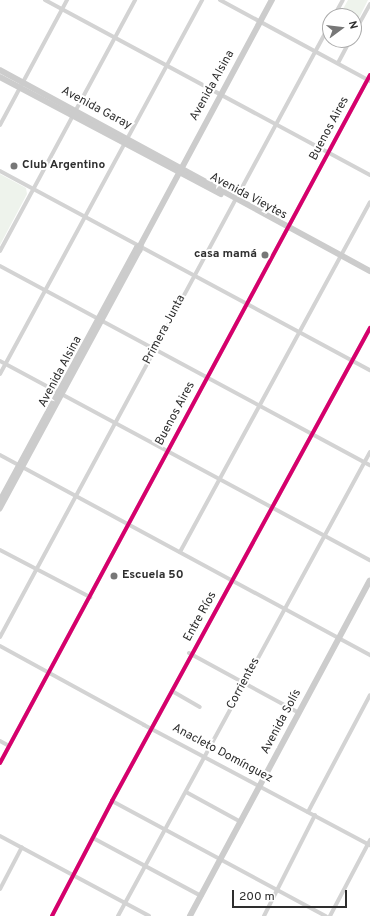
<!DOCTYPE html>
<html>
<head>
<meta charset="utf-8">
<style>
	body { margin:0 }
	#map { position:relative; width:370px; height:916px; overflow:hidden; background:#fff; font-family:Overpass,sans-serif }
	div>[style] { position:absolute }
	.green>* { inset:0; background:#eef3ec }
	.street>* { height:4px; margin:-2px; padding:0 2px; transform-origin:2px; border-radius:2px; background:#d3d3d3 }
	.secondary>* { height:5.5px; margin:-2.75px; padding:0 2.75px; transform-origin:2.75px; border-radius:2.75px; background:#ccc }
	.cycleway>* { height:4px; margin:-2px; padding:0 2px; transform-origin:2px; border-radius:2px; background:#d6006c }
	.dots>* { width:11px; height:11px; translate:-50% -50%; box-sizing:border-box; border:2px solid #fff; border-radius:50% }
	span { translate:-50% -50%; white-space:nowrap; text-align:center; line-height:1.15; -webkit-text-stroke:4px #fff; paint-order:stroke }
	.street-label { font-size:12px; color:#2e2e2e }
	.poi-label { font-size:12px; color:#2e2e2e; font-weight:700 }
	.left { translate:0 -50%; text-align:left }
	.right { translate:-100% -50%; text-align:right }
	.north { position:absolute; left:322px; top:8px; width:40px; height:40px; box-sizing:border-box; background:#fff; border:1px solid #ababab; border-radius:50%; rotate:75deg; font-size:11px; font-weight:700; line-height:16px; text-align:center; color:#2e2e2e }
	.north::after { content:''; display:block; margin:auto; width:14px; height:18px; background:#777; clip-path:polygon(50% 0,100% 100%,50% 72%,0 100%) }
	.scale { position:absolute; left:232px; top:890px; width:115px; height:18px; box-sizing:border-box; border:2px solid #2e2e2e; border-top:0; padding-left:5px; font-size:12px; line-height:14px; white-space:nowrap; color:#2e2e2e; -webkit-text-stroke:3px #fff; paint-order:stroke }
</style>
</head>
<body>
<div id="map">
	<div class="green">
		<div style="clip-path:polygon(348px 0,368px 0,354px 28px,354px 16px,339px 16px)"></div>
		<div style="clip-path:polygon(0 174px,26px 188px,27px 194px,0 245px)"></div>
	</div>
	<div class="street">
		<div style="left:45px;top:0;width:369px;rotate:28.3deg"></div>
		<div style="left:220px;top:0;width:170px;rotate:28.4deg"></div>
		<div style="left:334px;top:16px;width:18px;rotate:-61deg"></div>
		<div style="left:354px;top:33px;width:33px;rotate:-61deg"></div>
		<div style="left:338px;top:63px;width:26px;rotate:-62deg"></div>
		<div style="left:0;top:125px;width:142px;rotate:-61.8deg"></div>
		<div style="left:0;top:171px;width:420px;rotate:28.3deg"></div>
		<div style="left:0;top:251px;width:285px;rotate:-61.7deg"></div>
		<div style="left:0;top:266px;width:420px;rotate:28.3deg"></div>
		<div style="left:0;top:361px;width:420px;rotate:28.3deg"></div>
		<div style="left:0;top:374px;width:425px;rotate:-61.6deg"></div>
		<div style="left:0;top:455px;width:421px;rotate:28.4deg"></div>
		<div style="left:0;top:550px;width:102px;rotate:27.6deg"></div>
		<div style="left:180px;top:552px;width:398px;rotate:-61.5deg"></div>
		<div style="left:0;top:637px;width:696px;rotate:-61.7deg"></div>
		<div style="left:0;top:646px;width:164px;rotate:28.7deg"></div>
		<div style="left:144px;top:725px;width:256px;rotate:28deg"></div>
		<div style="left:189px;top:653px;width:125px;rotate:28.6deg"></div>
		<div style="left:172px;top:691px;width:32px;rotate:30deg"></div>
		<div style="left:0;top:741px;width:10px;rotate:29deg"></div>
		<div style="left:0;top:763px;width:781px;rotate:-61.73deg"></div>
		<div style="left:186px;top:792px;width:63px;rotate:28.6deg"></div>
		<div style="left:112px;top:801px;width:243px;rotate:28.3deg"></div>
		<div style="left:308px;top:812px;width:132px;rotate:-62.1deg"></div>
		<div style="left:0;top:836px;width:169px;rotate:28.2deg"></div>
		<div style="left:93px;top:838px;width:123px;rotate:28.2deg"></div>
		<div style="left:0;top:889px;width:47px;rotate:-62.4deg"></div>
		<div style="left:52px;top:916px;width:130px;rotate:-62.4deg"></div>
		<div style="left:112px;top:801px;width:539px;rotate:-61.39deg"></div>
		<div style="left:118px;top:916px;width:528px;rotate:-61.49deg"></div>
		<div style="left:264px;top:916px;width:113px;rotate:-63.2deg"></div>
		<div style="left:330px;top:916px;width:86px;rotate:-62.2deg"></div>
	</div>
	<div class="secondary">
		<div style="left:0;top:70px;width:421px;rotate:28.5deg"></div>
		<div style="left:0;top:77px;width:250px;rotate:27.9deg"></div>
		<div style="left:140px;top:246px;width:279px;rotate:-61.8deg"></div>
		<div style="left:0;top:501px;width:288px;rotate:-61.6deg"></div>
		<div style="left:137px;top:248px;width:4px;rotate:-34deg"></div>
		<div style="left:140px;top:246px;width:4px;rotate:90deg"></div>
		<div style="left:140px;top:250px;width:294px;rotate:118.4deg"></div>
		<div style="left:190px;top:916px;width:380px;rotate:-61.8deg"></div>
	</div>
	<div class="cycleway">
		<div style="left:0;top:763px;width:781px;rotate:-61.73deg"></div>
		<div style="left:52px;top:916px;width:130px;rotate:-62.4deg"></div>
		<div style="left:112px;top:801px;width:539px;rotate:-61.39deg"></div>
	</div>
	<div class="dots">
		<div style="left:14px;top:166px;background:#777"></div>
		<div style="left:265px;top:255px;background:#777"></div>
		<div style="left:114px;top:576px;background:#777"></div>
	</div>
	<div class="street-label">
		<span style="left:213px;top:86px;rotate:-61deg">Avenida Alsina</span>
		<span style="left:96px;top:109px;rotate:28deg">Avenida Garay</span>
		<span style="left:330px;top:129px;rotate:-62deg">Buenos Aires</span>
		<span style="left:248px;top:197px;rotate:28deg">Avenida Vieytes</span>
		<span style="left:165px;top:330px;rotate:-62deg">Primera Junta</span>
		<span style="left:61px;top:372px;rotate:-62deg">Avenida Alsina</span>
		<span style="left:176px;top:414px;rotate:-62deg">Buenos Aires</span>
		<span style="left:201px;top:617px;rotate:-61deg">Entre Ríos</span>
		<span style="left:244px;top:684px;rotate:-62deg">Corrientes</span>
		<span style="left:282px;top:722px;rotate:-62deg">Avenida Solís</span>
		<span style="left:222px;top:754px;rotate:28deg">Anacleto Domínguez</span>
	</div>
	<div class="poi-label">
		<span class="left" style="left:22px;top:166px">Club Argentino</span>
		<span class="right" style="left:257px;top:255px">casa mamá</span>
		<span class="left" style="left:122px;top:576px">Escuela 50</span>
	</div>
	<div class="north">N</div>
	<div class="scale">200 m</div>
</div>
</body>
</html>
